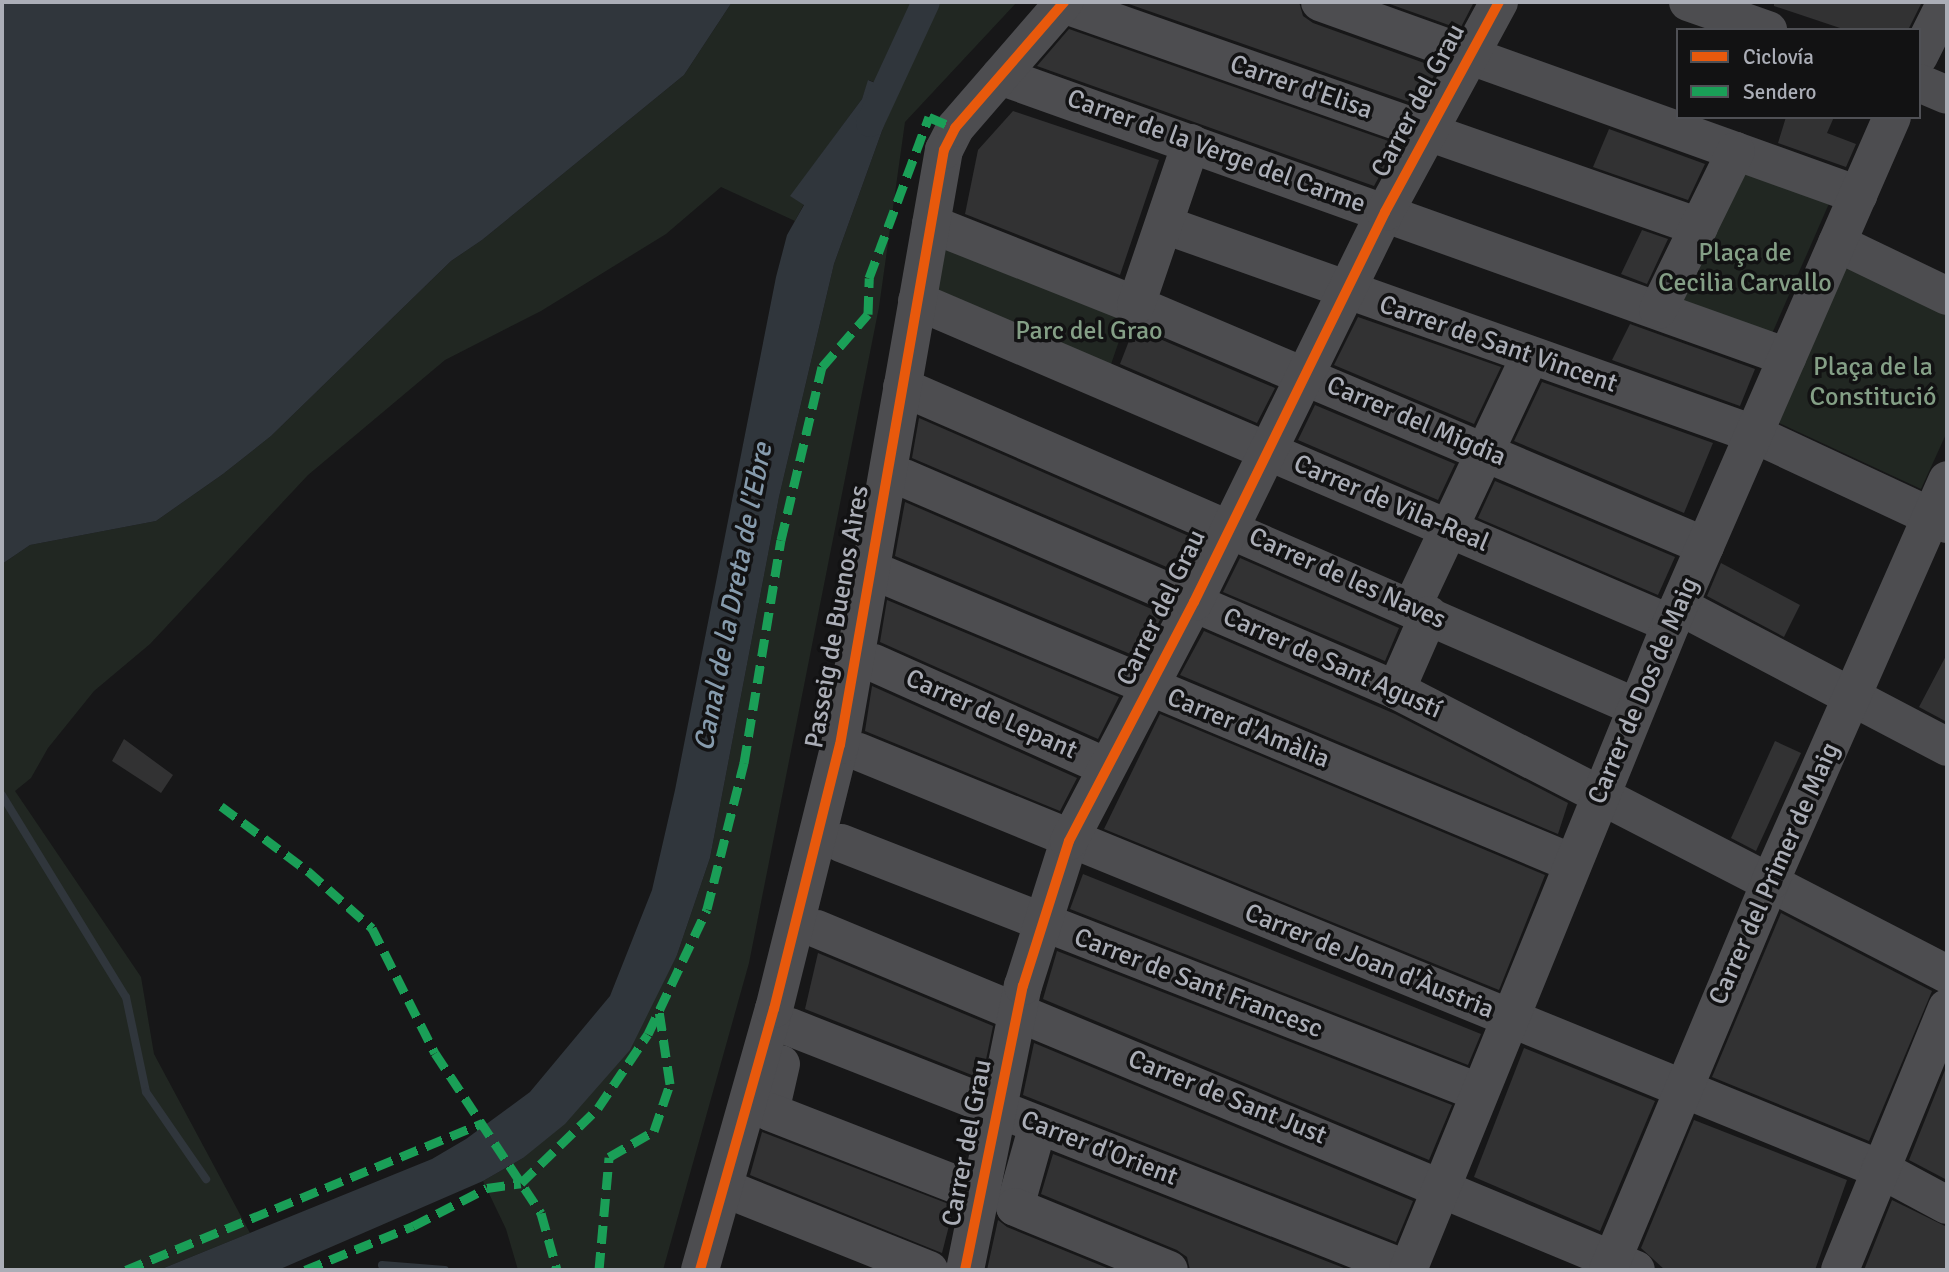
<!DOCTYPE html>
<html>
<head>
<meta charset="utf-8">
<style>
	body { margin:0 }
	#map { position:relative; width:1949px; height:1272px; overflow:hidden; background:#171718; font-family:Signika,sans-serif }
	div>[style] { position:absolute }
	.green>* { inset:0; background:#212722 }
	.water>* { inset:0; background:#30363c }
	.stream>* { height:8px; margin:-4px; padding:0 4px; transform-origin:4px; border-radius:4px; background:#30363c }
	.canal>* { height:28px; margin:-14px; padding:0 14px; transform-origin:14px; border-radius:14px; background:#30363c }
	.building>* { inset:0; background:#323233 }
	.minor>* { height:38px; margin:-19px; padding:0 19px; transform-origin:19px; border-radius:19px; background:#4d4d50 }
	.quiet>* { height:9px; margin-top:-4.5px; transform-origin:0; background:repeating-linear-gradient(90deg,#1a9f57 0 18px,transparent 0 27px) }
	.cycleway>* { height:10px; margin:-5px; padding:0 5px; transform-origin:5px; border-radius:5px; background:#e8590c }
	span { translate:-50% -50%; white-space:nowrap; text-align:center; line-height:1.15; -webkit-text-stroke:7px #121213; paint-order:stroke }
	.street-label { font-size:26px; color:#abaeb7 }
	.park-label { font-size:26px; color:#849f86 }
	.water-label { font-size:28px; color:#869bad; font-style:italic }
	.frame { position:absolute; inset:0; border:4px solid #abaeb7; pointer-events:none }
	.legend { position:absolute; left:1676px; top:28px; width:245px; height:91px; box-sizing:border-box; background:#121213; border:2px solid #4f5055; margin:0; padding:9px 12px; list-style:none; font-size:21px; color:#abaeb7 }
	.legend li { display:flex; align-items:center; gap:14px; height:35px }
	.legend b { width:35px; border:2px solid #4f5055 }
</style>
</head>
<body>
<div id="map">
	<div class="green">
		<div style="clip-path:polygon(732px 2px,1017px 2px,905px 122px,879px 307px,749px 963px,663px 1270px,518px 1270px,506px 1229px,483px 1181px,523px 1158px,677px 955px,710px 858px,779px 497px,834px 264px,896px 92px,869px 80px,862px 99px,791px 196px,804px 204px,795px 221px,721px 187px,666px 234px,541px 311px,445px 360px,308px 475px,150px 644px,94px 691px,48px 748px,31px 778px,15px 791px,141px 977px,154px 1054px,250px 1233px,159px 1270px,2px 1270px,2px 564px,30px 545px,156px 521px,223px 474px,271px 436px,451px 261px,482px 240px,684px 75px)"></div>
		<div style="clip-path:polygon(1739px 166px,1831px 199px,1771px 336px,1675px 302px)"></div>
		<div style="clip-path:polygon(940px 238px,1128px 315px,1108px 373px,929px 296px)"></div>
		<div style="clip-path:polygon(1845px 266px,1947px 313px,1947px 432px,1921px 489px,1775px 421px)"></div>
	</div>
	<div class="water">
		<div style="clip-path:polygon(2px 2px,732px 2px,684px 75px,482px 240px,451px 261px,271px 436px,223px 474px,156px 521px,30px 545px,2px 564px)"></div>
		<div style="clip-path:polygon(868px 80px,896px 92px,834px 264px,779px 497px,710px 858px,677px 955px,630px 1050px,565px 1124px,523px 1158px,483px 1181px,278px 1270px,159px 1270px,432px 1159px,466px 1139px,530px 1092px,610px 996px,652px 890px,675px 790px,776px 277px,787px 235px,804px 205px,790px 196px,862px 99px)"></div>
	</div>
	<div class="stream">
		<div style="left:2px;top:795px;width:237px;rotate:58.5deg"></div>
		<div style="left:126px;top:997px;width:97px;rotate:78.1deg"></div>
		<div style="left:146px;top:1092px;width:106px;rotate:55.4deg"></div>
		<div style="left:382px;top:1265px;width:63px;rotate:4.5deg"></div>
	</div>
	<div class="canal">
		<div style="left:870px;top:123px;width:133px;rotate:-65.2deg"></div>
	</div>
	<div class="building">
		<div style="clip-path:polygon(1123px 2px,1299px 2px,1303px 16px,1313px 23px,1438px 68px,1418px 105px)"></div>
		<div style="clip-path:polygon(1384px 2px,1474px 2px,1460px 29px)"></div>
		<div style="clip-path:polygon(1774px 2px,1922px 2px,1908px 30px,1846px 30px,1774px 6px)"></div>
		<div style="clip-path:polygon(1069px 29px,1397px 144px,1374px 186px,1037px 66px)"></div>
		<div style="clip-path:polygon(1013px 111px,1159px 160px,1120px 275px,965px 214px,978px 150px)"></div>
		<div style="clip-path:polygon(1786px 117px,1834px 117px,1827px 133px,1856px 144px,1846px 167px,1778px 143px)"></div>
		<div style="clip-path:polygon(1609px 129px,1705px 164px,1688px 200px,1593px 167px)"></div>
		<div style="clip-path:polygon(1642px 230px,1668px 239px,1647px 284px,1621px 274px)"></div>
		<div style="clip-path:polygon(1358px 317px,1501px 367px,1474px 424px,1334px 365px)"></div>
		<div style="clip-path:polygon(1630px 324px,1755px 369px,1740px 406px,1612px 360px)"></div>
		<div style="clip-path:polygon(1134px 328px,1275px 388px,1257px 423px,1120px 364px)"></div>
		<div style="clip-path:polygon(1542px 382px,1713px 443px,1684px 513px,1514px 441px)"></div>
		<div style="clip-path:polygon(1315px 405px,1455px 464px,1438px 500px,1298px 440px)"></div>
		<div style="clip-path:polygon(919px 418px,1200px 541px,1183px 574px,912px 458px)"></div>
		<div style="clip-path:polygon(1495px 481px,1675px 557px,1658px 595px,1478px 518px)"></div>
		<div style="clip-path:polygon(905px 502px,1163px 614px,1140px 658px,895px 556px)"></div>
		<div style="clip-path:polygon(1240px 558px,1399px 628px,1385px 661px,1223px 592px)"></div>
		<div style="clip-path:polygon(1721px 563px,1800px 605px,1784px 637px,1707px 596px)"></div>
		<div style="clip-path:polygon(887px 600px,1119px 697px,1098px 739px,880px 642px)"></div>
		<div style="clip-path:polygon(1204px 631px,1395px 714px,1568px 803px,1558px 834px,1180px 675px)"></div>
		<div style="clip-path:polygon(1947px 654px,1947px 722px,1919px 707px)"></div>
		<div style="clip-path:polygon(872px 686px,1077px 778px,1060px 811px,865px 731px)"></div>
		<div style="clip-path:polygon(1160px 714px,1545px 875px,1499px 990px,1104px 829px)"></div>
		<div style="clip-path:polygon(124px 739px,173px 775px,161px 793px,112px 761px)"></div>
		<div style="clip-path:polygon(1775px 741px,1801px 753px,1756px 851px,1731px 838px)"></div>
		<div style="clip-path:polygon(1083px 874px,1481px 1034px,1468px 1065px,1070px 909px)"></div>
		<div style="clip-path:polygon(1781px 913px,1932px 991px,1869px 1141px,1712px 1077px)"></div>
		<div style="clip-path:polygon(1057px 951px,1452px 1105px,1429px 1160px,1043px 999px)"></div>
		<div style="clip-path:polygon(818px 953px,993px 1026px,982px 1079px,805px 1009px)"></div>
		<div style="clip-path:polygon(1034px 1043px,1413px 1201px,1396px 1242px,1023px 1095px)"></div>
		<div style="clip-path:polygon(1524px 1048px,1655px 1101px,1600px 1231px,1474px 1177px)"></div>
		<div style="clip-path:polygon(1947px 1065px,1947px 1180px,1909px 1160px)"></div>
		<div style="clip-path:polygon(1694px 1120px,1847px 1180px,1815px 1270px,1665px 1270px,1641px 1248px)"></div>
		<div style="clip-path:polygon(762px 1132px,954px 1206px,942px 1253px,750px 1175px)"></div>
		<div style="clip-path:polygon(1053px 1154px,1349px 1270px,1190px 1270px,1187px 1257px,1177px 1250px,1041px 1194px)"></div>
		<div style="clip-path:polygon(1892px 1200px,1947px 1227px,1947px 1270px,1864px 1270px)"></div>
		<div style="clip-path:polygon(998px 1220px,1007px 1227px,1112px 1270px,987px 1270px)"></div>
	</div>
	<div class="minor">
		<div style="left:1320px;top:2px;width:572px;rotate:19.73deg"></div>
		<div style="left:1688px;top:2px;width:85px;rotate:19.3deg"></div>
		<div style="left:1063px;top:4px;width:674px;rotate:19.32deg"></div>
		<div style="left:1919px;top:56px;width:60px;rotate:-63.4deg"></div>
		<div style="left:1000px;top:76px;width:836px;rotate:19.65deg"></div>
		<div style="left:1919px;top:83px;width:30px;rotate:23deg"></div>
		<div style="left:931px;top:224px;width:220px;rotate:21.6deg"></div>
		<div style="left:1136px;top:305px;width:618px;rotate:22.96deg"></div>
		<div style="left:1165px;top:225px;width:625px;rotate:19.54deg"></div>
		<div style="left:1754px;top:434px;width:213px;rotate:25deg"></div>
		<div style="left:1837px;top:243px;width:122px;rotate:25.7deg"></div>
		<div style="left:917px;top:301px;width:820px;rotate:23.19deg"></div>
		<div style="left:1136px;top:305px;width:171px;rotate:-71.2deg"></div>
		<div style="left:1658px;top:310px;width:177px;rotate:-63.9deg"></div>
		<div style="left:902px;top:387px;width:801px;rotate:23.56deg"></div>
		<div style="left:904px;top:478px;width:536px;rotate:23.31deg"></div>
		<div style="left:1396px;top:690px;width:620px;rotate:27.27deg"></div>
		<div style="left:886px;top:576px;width:744px;rotate:22.7deg"></div>
		<div style="left:1679px;top:606px;width:303px;rotate:27.7deg"></div>
		<div style="left:1412px;top:607px;width:277px;rotate:-64.8deg"></div>
		<div style="left:874px;top:663px;width:255px;rotate:24.1deg"></div>
		<div style="left:1396px;top:690px;width:82px;rotate:-66.3deg"></div>
		<div style="left:859px;top:752px;width:1103px;rotate:22.22deg"></div>
		<div style="left:1880px;top:1169px;width:76px;rotate:28.2deg"></div>
		<div style="left:841px;top:843px;width:684px;rotate:21.35deg"></div>
		<div style="left:817px;top:929px;width:887px;rotate:22.6deg"></div>
		<div style="left:790px;top:1027px;width:664px;rotate:21.46deg"></div>
		<div style="left:781px;top:1064px;width:49px;rotate:102.9deg"></div>
		<div style="left:770px;top:1112px;width:199px;rotate:21.3deg"></div>
		<div style="left:1038px;top:1125px;width:85px;rotate:105.7deg"></div>
		<div style="left:1015px;top:1207px;width:166px;rotate:22.2deg"></div>
		<div style="left:724px;top:1188px;width:221px;rotate:21.8deg"></div>
		<div style="left:700px;top:1270px;width:271px;rotate:-74.2deg"></div>
		<div style="left:774px;top:1009px;width:272px;rotate:-76deg"></div>
		<div style="left:840px;top:745px;width:604px;rotate:-80.09deg"></div>
		<div style="left:944px;top:150px;width:25px;rotate:-63deg"></div>
		<div style="left:955px;top:128px;width:167px;rotate:-49.1deg"></div>
		<div style="left:965px;top:1270px;width:290px;rotate:-78.5deg"></div>
		<div style="left:1023px;top:986px;width:152px;rotate:-72.4deg"></div>
		<div style="left:1069px;top:841px;width:270px;rotate:-62.4deg"></div>
		<div style="left:1194px;top:602px;width:434px;rotate:-63.9deg"></div>
		<div style="left:1385px;top:212px;width:239px;rotate:-61.5deg"></div>
		<div style="left:1408px;top:1270px;width:697px;rotate:-67.85deg"></div>
		<div style="left:1671px;top:624px;width:553px;rotate:-66.45deg"></div>
		<div style="left:1608px;top:1270px;width:420px;rotate:-67.3deg"></div>
		<div style="left:1770px;top:882px;width:439px;rotate:-66.2deg"></div>
		<div style="left:1840px;top:1270px;width:283px;rotate:-67.8deg"></div>
	</div>
	<div class="quiet">
		<div style="left:221px;top:806px;width:109px;rotate:36.8deg"></div>
		<div style="left:308px;top:871px;width:86px;rotate:41.7deg"></div>
		<div style="left:372px;top:928px;width:140px;rotate:63.3deg"></div>
		<div style="left:435px;top:1053px;width:192px;rotate:56.5deg"></div>
		<div style="left:541px;top:1213px;width:59px;rotate:74.3deg"></div>
		<div style="left:126px;top:1270px;width:386px;rotate:-22.4deg"></div>
		<div style="left:305px;top:1270px;width:117px;rotate:-22.2deg"></div>
		<div style="left:413px;top:1226px;width:83px;rotate:-27.2deg"></div>
		<div style="left:487px;top:1188px;width:34px;rotate:-8deg"></div>
		<div style="left:521px;top:1183px;width:107px;rotate:-44.2deg"></div>
		<div style="left:598px;top:1108px;width:89px;rotate:-56deg"></div>
		<div style="left:648px;top:1034px;width:138px;rotate:-64.7deg"></div>
		<div style="left:707px;top:909px;width:151px;rotate:-75.8deg"></div>
		<div style="left:744px;top:763px;width:226px;rotate:-80.6deg"></div>
		<div style="left:781px;top:540px;width:178px;rotate:-76.7deg"></div>
		<div style="left:822px;top:367px;width:70px;rotate:-49deg"></div>
		<div style="left:868px;top:314px;width:36px;rotate:-88deg"></div>
		<div style="left:869px;top:278px;width:172px;rotate:-69.6deg"></div>
		<div style="left:929px;top:117px;width:28px;rotate:23deg"></div>
		<div style="left:599px;top:1270px;width:113px;rotate:-84.9deg"></div>
		<div style="left:609px;top:1157px;width:52px;rotate:-30deg"></div>
		<div style="left:654px;top:1131px;width:50px;rotate:-71.2deg"></div>
		<div style="left:670px;top:1084px;width:75px;rotate:-98.5deg"></div>
	</div>
	<div class="cycleway">
		<div style="left:700px;top:1270px;width:271px;rotate:-74.2deg"></div>
		<div style="left:774px;top:1009px;width:272px;rotate:-76deg"></div>
		<div style="left:840px;top:745px;width:604px;rotate:-80.09deg"></div>
		<div style="left:944px;top:150px;width:25px;rotate:-63deg"></div>
		<div style="left:955px;top:128px;width:167px;rotate:-49.1deg"></div>
		<div style="left:965px;top:1270px;width:290px;rotate:-78.5deg"></div>
		<div style="left:1023px;top:986px;width:152px;rotate:-72.4deg"></div>
		<div style="left:1069px;top:841px;width:270px;rotate:-62.4deg"></div>
		<div style="left:1194px;top:602px;width:434px;rotate:-63.9deg"></div>
		<div style="left:1385px;top:212px;width:239px;rotate:-61.5deg"></div>
	</div>
	<div class="street-label">
		<span style="left:1301px;top:88px;rotate:19deg">Carrer d'Elisa</span>
		<span style="left:1419px;top:101px;rotate:-62deg">Carrer del Grau</span>
		<span style="left:1216px;top:152px;rotate:20deg">Carrer de la Verge del Carme</span>
		<span style="left:1498px;top:345px;rotate:19deg">Carrer de Sant Vincent</span>
		<span style="left:1416px;top:422px;rotate:23deg">Carrer del Migdia</span>
		<span style="left:1391px;top:504px;rotate:23deg">Carrer de Vila-Real</span>
		<span style="left:1347px;top:579px;rotate:24deg">Carrer de les Naves</span>
		<span style="left:1162px;top:608px;rotate:-64deg">Carrer del Grau</span>
		<span style="left:838px;top:617px;rotate:-80deg">Passeig de Buenos Aires</span>
		<span style="left:1332px;top:664px;rotate:24deg">Carrer de Sant Agustí</span>
		<span style="left:1644px;top:691px;rotate:-67deg">Carrer de Dos de Maig</span>
		<span style="left:991px;top:715px;rotate:24deg">Carrer de Lepant</span>
		<span style="left:1248px;top:729px;rotate:22deg">Carrer d'Amàlia</span>
		<span style="left:1775px;top:874px;rotate:-66deg">Carrer del Primer de Maig</span>
		<span style="left:1369px;top:962px;rotate:22deg">Carrer de Joan d'Àustria</span>
		<span style="left:1198px;top:984px;rotate:21deg">Carrer de Sant Francesc</span>
		<span style="left:1227px;top:1098px;rotate:22deg">Carrer de Sant Just</span>
		<span style="left:968px;top:1143px;rotate:-79deg">Carrer del Grau</span>
		<span style="left:1099px;top:1149px;rotate:21deg">Carrer d'Orient</span>
	</div>
	<div class="park-label">
		<span style="left:1745px;top:269px">Plaça de<br>Cecilia Carvallo</span>
		<span style="left:1089px;top:332px">Parc del Grao</span>
		<span style="left:1873px;top:383px">Plaça de la<br>Constitució</span>
	</div>
	<div class="water-label">
		<span style="left:733px;top:597px;rotate:-79deg">Canal de la Dreta de l'Ebre</span>
	</div>
	<div class="frame"></div>
	<ul class="legend">
	<li><b style="height:9px;background:#e8590c"></b>Ciclovía</li>
	<li><b style="height:9px;background:#1a9f57"></b>Sendero</li>
	</ul>
</div>
</body>
</html>
